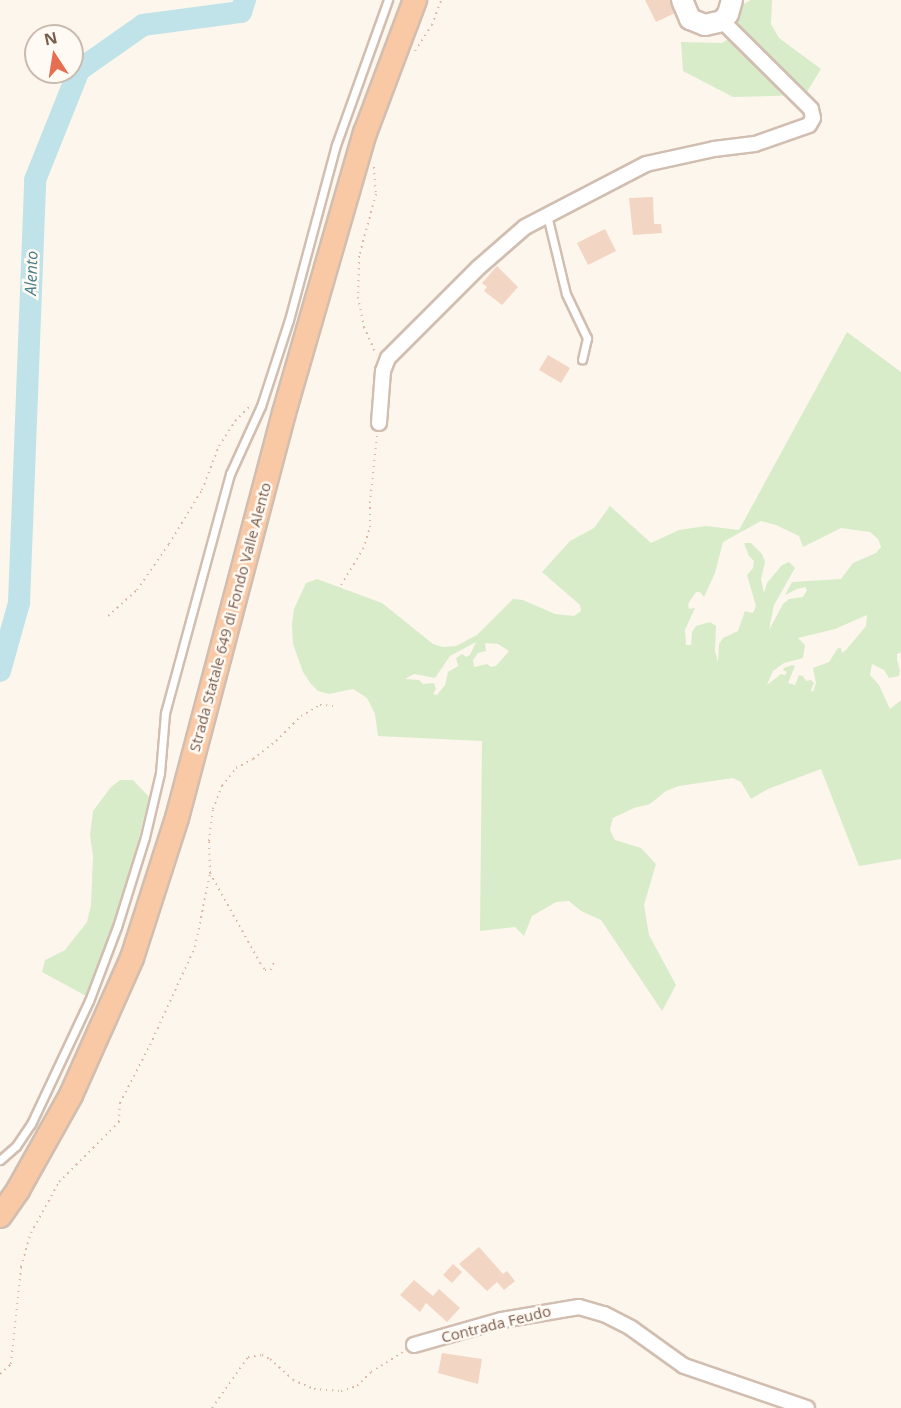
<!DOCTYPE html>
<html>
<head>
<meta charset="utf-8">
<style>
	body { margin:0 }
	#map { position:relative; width:901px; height:1408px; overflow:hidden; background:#fdf6ec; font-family:"Open Sans",sans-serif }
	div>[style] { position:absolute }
	.green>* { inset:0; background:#d8ecc9 }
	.river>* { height:22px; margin:-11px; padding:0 11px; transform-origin:11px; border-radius:11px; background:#bfe3e8 }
	.building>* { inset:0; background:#f3d5c3 }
	.path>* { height:2px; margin-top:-1px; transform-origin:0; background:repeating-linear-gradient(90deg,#d9b8a5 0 1.5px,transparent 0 6px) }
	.roads { filter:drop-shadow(2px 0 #d1beb0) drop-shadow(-2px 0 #d1beb0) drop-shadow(0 2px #d1beb0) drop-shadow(0 -2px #d1beb0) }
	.service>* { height:7px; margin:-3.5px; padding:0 3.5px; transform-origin:3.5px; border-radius:3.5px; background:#fff }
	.minor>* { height:14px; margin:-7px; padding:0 7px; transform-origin:7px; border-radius:7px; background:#fff }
	.secondary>* { height:20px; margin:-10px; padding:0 10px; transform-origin:10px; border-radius:10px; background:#fff }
	.trunk>* { height:22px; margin:-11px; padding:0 11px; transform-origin:11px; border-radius:11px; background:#f9c8a4 }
	span { translate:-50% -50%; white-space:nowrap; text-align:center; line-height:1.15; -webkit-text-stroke:5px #fffaf3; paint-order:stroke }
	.street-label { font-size:15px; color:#7a5c4d }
	.water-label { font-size:16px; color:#437c86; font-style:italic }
	.north { position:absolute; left:24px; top:24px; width:60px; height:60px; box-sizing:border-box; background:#fffaf3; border:2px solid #cabbb1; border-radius:50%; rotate:348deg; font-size:16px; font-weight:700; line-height:24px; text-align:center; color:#7a5c4d }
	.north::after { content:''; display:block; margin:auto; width:21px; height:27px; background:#e76f51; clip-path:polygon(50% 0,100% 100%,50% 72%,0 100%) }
</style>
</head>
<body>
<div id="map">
	<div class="green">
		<div style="clip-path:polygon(751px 0,772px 0,771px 24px,779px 38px,821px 69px,805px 95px,733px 97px,683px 71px,681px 42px,722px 43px,730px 38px,737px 8px)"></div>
		<div style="clip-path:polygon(evenodd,847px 332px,901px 372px,901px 652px,897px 654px,897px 660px,900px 671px,899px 676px,889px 678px,884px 670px,872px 664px,870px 675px,879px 685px,890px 709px,901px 700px,901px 859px,859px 866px,821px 769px,768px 789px,751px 799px,741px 782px,733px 778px,679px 786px,666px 791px,650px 804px,634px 808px,613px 818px,610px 830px,615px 840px,641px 848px,656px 864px,644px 905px,649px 935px,676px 985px,662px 1011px,601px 920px,581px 911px,569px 901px,556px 902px,532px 916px,524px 936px,515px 927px,480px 931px,482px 741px,378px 736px,375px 714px,367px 698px,353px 689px,329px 694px,318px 691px,311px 684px,303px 672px,293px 644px,292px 624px,294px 609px,306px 583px,317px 579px,382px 603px,433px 644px,443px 647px,456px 646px,477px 635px,513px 599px,523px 600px,555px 614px,574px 616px,581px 611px,580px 605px,542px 572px,570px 541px,594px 528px,610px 506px,651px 543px,679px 530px,706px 526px,739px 530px,847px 332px,761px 521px,776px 525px,799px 536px,803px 547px,841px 528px,870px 532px,878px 539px,881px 547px,876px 553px,853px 563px,841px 579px,792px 582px,785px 595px,797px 589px,805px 587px,807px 590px,803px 597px,789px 599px,783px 604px,769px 630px,774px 605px,795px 568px,789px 562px,782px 565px,767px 583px,764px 593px,761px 579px,765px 562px,762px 554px,751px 543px,744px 543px,749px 556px,754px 561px,753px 568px,747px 575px,756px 606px,753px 613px,745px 611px,738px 631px,723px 638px,719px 644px,718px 662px,715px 651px,716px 626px,710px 622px,696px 626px,692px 632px,691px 645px,686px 645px,685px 630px,695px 608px,689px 609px,688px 604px,696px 592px,700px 592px,704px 597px,715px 573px,723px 542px,761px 521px,847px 332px,867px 615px,866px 626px,846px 650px,842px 653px,841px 648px,838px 648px,829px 662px,813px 668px,816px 683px,813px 692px,811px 690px,814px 683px,811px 680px,806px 681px,803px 676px,799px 675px,795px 685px,788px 683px,795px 666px,792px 665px,784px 668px,783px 670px,787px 672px,785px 675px,781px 674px,767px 685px,773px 671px,784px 663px,803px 658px,805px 645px,798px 638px,835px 629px,867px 615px,847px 332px,476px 642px,470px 655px,466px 657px,462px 654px,456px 658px,458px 666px,448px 672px,445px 685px,437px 695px,433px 694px,436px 689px,434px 683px,423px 684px,419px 680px,405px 679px,414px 674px,435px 678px,450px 656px,476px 642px,847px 332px,485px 643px,498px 644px,509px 651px,496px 666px,491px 667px,487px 664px,474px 667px,473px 660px,478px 653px,486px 651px,485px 643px)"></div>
		<div style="clip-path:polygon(120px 780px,133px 780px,149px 797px,126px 890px,88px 997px,42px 972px,45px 960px,65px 950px,87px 922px,91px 905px,93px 856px,90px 835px,93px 811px,111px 787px)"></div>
	</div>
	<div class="river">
		<div style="left:0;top:671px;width:71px;rotate:-74.4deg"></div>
		<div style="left:19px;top:603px;width:423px;rotate:-87.8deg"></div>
		<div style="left:35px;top:180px;width:118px;rotate:-68.2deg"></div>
		<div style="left:79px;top:70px;width:78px;rotate:-35.1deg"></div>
		<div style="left:143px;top:25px;width:99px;rotate:-7.6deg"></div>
		<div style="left:241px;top:12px;width:13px;rotate:-72deg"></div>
	</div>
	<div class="building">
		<div style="clip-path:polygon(645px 0,670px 0,675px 13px,656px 22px)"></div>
		<div style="clip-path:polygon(653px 197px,654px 224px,661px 224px,662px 233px,633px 235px,629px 198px)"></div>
		<div style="clip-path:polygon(605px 229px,616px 251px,588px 265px,577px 243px)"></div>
		<div style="clip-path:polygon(497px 266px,518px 287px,502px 305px,484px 291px,487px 287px,482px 283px)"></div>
		<div style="clip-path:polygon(548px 355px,570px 368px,561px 383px,539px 370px)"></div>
		<div style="clip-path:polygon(479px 1247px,503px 1274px,507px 1271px,515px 1281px,504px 1290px,497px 1282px,487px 1291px,459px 1264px)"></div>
		<div style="clip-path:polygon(453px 1264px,462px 1272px,452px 1283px,443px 1275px)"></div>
		<div style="clip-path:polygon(414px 1280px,433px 1296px,439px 1289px,460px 1308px,447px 1322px,426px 1303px,420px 1312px,400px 1295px)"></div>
		<div style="clip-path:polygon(442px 1353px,482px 1359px,478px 1384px,438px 1373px)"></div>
	</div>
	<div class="path">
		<div style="left:415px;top:51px;width:31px;rotate:-57deg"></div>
		<div style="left:432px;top:25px;width:27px;rotate:-70deg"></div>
		<div style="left:374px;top:167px;width:27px;rotate:86deg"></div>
		<div style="left:376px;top:194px;width:64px;rotate:105.3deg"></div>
		<div style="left:359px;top:256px;width:41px;rotate:91.4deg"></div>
		<div style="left:358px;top:297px;width:31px;rotate:79deg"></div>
		<div style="left:364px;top:327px;width:30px;rotate:66deg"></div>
		<div style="left:341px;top:585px;width:42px;rotate:-58.6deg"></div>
		<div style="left:363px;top:549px;width:23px;rotate:-72deg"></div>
		<div style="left:370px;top:527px;width:24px;rotate:-90deg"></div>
		<div style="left:370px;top:503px;width:68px;rotate:-84.1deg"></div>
		<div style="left:108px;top:616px;width:39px;rotate:-42deg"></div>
		<div style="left:137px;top:590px;width:56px;rotate:-55.2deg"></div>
		<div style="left:169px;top:544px;width:63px;rotate:-58.6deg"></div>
		<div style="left:202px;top:490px;width:47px;rotate:-68.9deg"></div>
		<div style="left:219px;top:446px;width:30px;rotate:-57deg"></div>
		<div style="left:235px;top:421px;width:20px;rotate:-45deg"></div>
		<div style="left:210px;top:873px;width:103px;rotate:60.9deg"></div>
		<div style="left:260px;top:963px;width:9px;rotate:54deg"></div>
		<div style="left:265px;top:970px;width:6px"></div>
		<div style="left:271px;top:970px;width:9px;rotate:-72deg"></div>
		<div style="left:0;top:1374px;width:15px;rotate:-42deg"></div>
		<div style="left:11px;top:1364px;width:98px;rotate:-84.1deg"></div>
		<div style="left:21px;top:1267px;width:35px;rotate:-74deg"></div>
		<div style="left:31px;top:1233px;width:58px;rotate:-61.2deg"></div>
		<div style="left:59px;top:1182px;width:85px;rotate:-45deg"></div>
		<div style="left:119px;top:1122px;width:19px;rotate:-87deg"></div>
		<div style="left:120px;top:1103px;width:65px;rotate:-62.7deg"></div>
		<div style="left:150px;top:1045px;width:108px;rotate:-65.3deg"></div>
		<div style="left:195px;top:947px;width:76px;rotate:-78.5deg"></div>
		<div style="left:210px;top:873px;width:32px;rotate:-92deg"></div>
		<div style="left:209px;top:841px;width:32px;rotate:-83deg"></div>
		<div style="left:213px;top:809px;width:25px;rotate:-69deg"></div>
		<div style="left:222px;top:786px;width:23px;rotate:-52deg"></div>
		<div style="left:236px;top:768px;width:19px;rotate:-28deg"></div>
		<div style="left:253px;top:759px;width:29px;rotate:-38deg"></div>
		<div style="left:276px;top:741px;width:35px;rotate:-45deg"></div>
		<div style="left:301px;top:716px;width:22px;rotate:-30deg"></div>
		<div style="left:320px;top:705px;width:13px;rotate:4deg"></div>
		<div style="left:212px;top:1408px;width:62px;rotate:-54.8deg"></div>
		<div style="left:248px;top:1357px;width:14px;rotate:-8deg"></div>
		<div style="left:262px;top:1355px;width:9px;rotate:27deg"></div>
		<div style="left:270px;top:1359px;width:31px;rotate:42deg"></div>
		<div style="left:293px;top:1380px;width:23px;rotate:23deg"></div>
		<div style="left:314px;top:1389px;width:27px;rotate:4deg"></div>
		<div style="left:341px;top:1391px;width:17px;rotate:-17deg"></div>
		<div style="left:357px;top:1386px;width:20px;rotate:-45deg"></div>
		<div style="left:371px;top:1372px;width:39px;rotate:-32deg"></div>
	</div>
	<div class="roads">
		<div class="service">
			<div style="left:547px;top:215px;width:81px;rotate:76.5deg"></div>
			<div style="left:566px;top:294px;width:49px;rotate:64.5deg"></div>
			<div style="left:587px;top:338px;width:22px;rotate:103deg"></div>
			<div style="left:0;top:1160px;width:21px;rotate:-41deg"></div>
			<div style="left:16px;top:1146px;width:27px;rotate:-56deg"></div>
			<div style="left:31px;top:1124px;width:136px;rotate:-64.8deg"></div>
			<div style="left:89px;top:1001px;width:79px;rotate:-69.3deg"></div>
			<div style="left:117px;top:927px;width:94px;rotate:-72.7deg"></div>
			<div style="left:145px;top:837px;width:66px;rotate:-76.8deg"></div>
			<div style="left:160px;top:773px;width:60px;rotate:-85.2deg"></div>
			<div style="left:165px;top:713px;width:248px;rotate:-74.8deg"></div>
			<div style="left:230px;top:474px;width:75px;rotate:-65.5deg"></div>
			<div style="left:261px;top:406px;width:90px;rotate:-72deg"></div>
			<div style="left:289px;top:320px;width:181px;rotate:-75deg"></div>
			<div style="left:336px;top:145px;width:154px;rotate:-70.3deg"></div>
		</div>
		<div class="minor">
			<div style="left:379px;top:423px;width:52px;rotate:-85.6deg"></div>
			<div style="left:383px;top:371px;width:14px;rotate:-69deg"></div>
			<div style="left:388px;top:358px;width:127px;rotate:-45deg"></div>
			<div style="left:478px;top:268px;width:62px;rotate:-41.1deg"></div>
			<div style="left:525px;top:227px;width:136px;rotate:-27.5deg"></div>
			<div style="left:646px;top:164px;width:70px;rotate:-12.4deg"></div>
			<div style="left:714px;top:149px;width:41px;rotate:-7deg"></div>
			<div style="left:755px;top:144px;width:57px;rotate:-19.4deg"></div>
			<div style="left:809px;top:125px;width:8px;rotate:-60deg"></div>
			<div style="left:813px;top:118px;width:9px;rotate:-103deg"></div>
			<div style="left:811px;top:109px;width:125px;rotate:-135.3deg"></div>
			<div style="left:414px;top:1345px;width:91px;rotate:-15.9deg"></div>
			<div style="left:502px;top:1320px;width:78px;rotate:-9.6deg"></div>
			<div style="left:579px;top:1307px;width:26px;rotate:16deg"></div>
			<div style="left:604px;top:1314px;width:30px;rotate:27deg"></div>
			<div style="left:631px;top:1328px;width:65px;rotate:35.6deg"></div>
			<div style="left:684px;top:1366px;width:130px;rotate:18.9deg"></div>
		</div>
		<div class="secondary">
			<div style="left:682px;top:0;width:21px;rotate:67deg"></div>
			<div style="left:690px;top:19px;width:16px;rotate:22deg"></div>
			<div style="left:705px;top:25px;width:17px;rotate:-13deg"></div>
			<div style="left:722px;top:21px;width:9px;rotate:-49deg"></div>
			<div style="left:728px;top:14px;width:15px;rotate:-74deg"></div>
		</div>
		<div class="trunk">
			<div style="left:0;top:1216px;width:32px;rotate:-55deg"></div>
			<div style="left:18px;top:1190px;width:109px;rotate:-60.8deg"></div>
			<div style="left:71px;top:1095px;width:150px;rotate:-66deg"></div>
			<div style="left:132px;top:958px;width:147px;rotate:-72.2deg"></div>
			<div style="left:177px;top:818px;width:419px;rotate:-75.2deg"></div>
			<div style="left:284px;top:413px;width:291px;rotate:-73.9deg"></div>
			<div style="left:365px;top:133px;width:142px;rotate:-69.4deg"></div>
		</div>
	</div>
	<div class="street-label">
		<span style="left:230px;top:617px;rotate:-75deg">Strada Statale 649 di Fondo Valle Alento</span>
		<span style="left:496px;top:1324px;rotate:-14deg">Contrada Feudo</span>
	</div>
	<div class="water-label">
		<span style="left:31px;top:273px;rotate:-88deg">Alento</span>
	</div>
	<div class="north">N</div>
</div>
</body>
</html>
